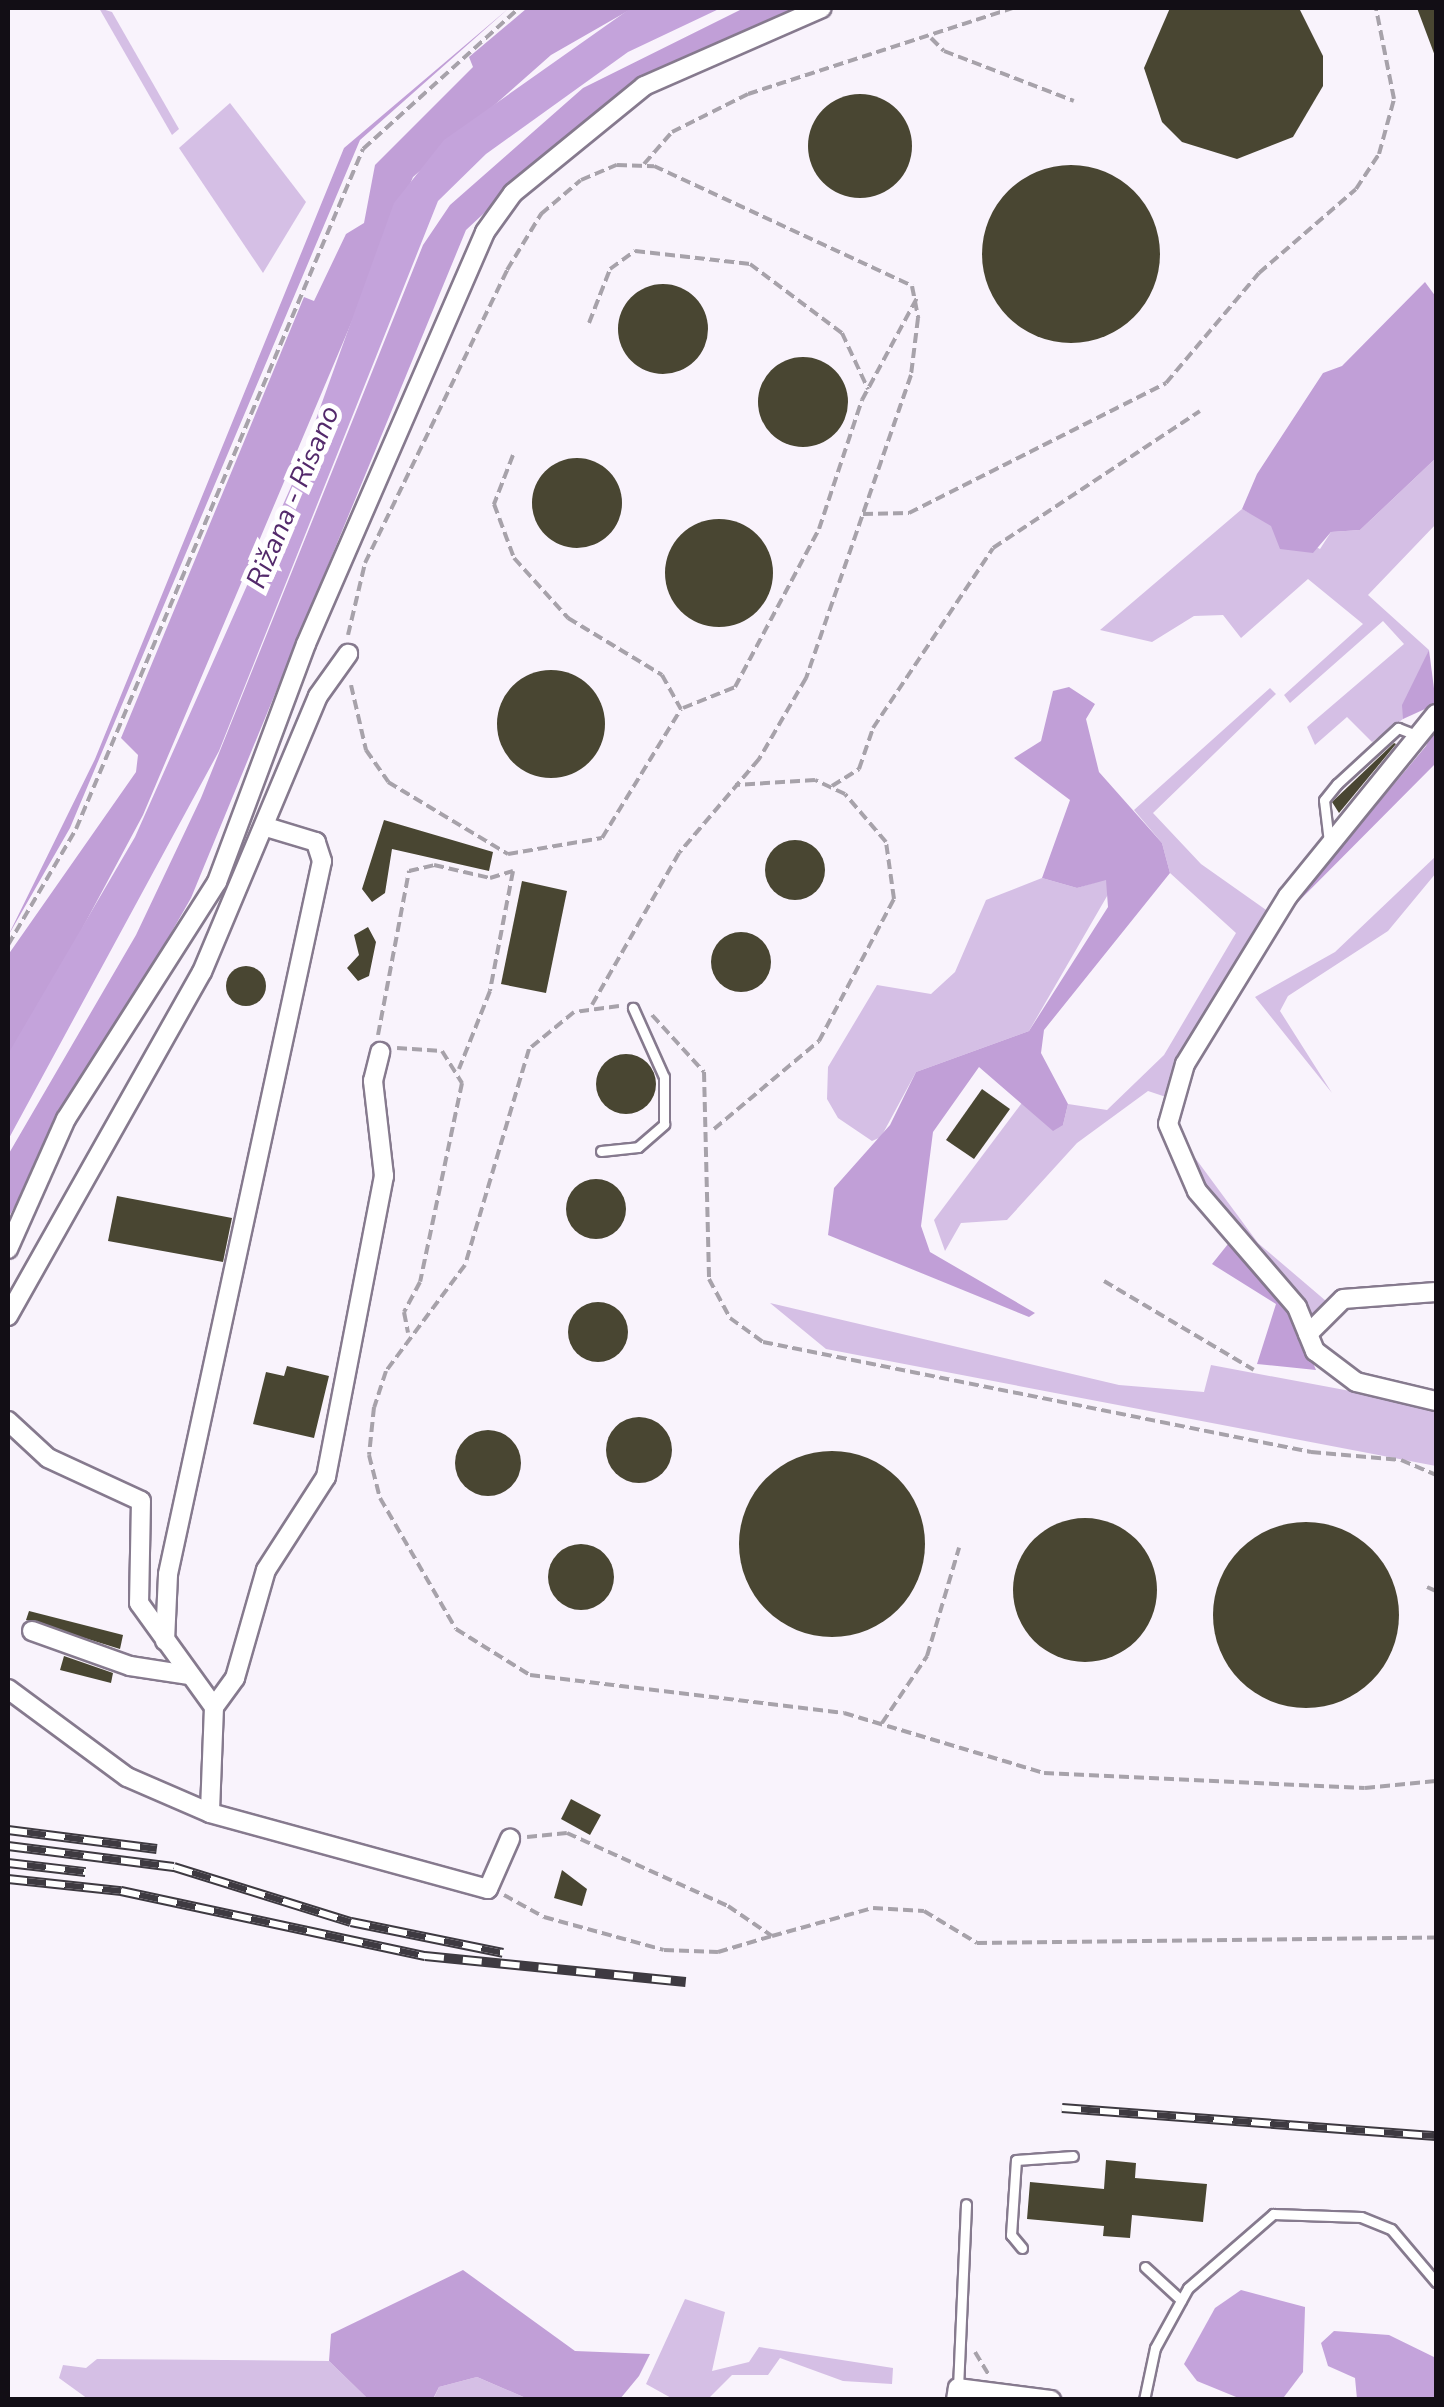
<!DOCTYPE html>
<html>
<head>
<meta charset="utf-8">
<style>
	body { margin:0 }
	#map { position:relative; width:1444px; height:2407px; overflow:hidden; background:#f9f3fc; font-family:"Nunito Sans",sans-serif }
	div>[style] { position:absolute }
	.green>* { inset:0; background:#d5bfe5 }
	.forest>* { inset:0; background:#c19fd7 }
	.water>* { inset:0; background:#c4a3db }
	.building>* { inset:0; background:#494632 }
	.round { border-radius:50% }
	.path>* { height:4px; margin-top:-2px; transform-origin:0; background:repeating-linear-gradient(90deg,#a7a2aa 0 10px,transparent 0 15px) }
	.roads { filter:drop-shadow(2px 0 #867a8e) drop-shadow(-2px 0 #867a8e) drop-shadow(0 2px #867a8e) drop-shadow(0 -2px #867a8e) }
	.service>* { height:9px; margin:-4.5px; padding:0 4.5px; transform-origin:4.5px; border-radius:4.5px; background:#fff }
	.minor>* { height:18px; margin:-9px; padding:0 9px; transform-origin:9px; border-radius:9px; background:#fff }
	.rail>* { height:10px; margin-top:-5px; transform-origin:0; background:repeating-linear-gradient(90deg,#fff 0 19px,#3e3a41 0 38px); box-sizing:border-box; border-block:2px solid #3e3a41 }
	span { translate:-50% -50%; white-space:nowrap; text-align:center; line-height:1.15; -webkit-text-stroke:10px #fff; paint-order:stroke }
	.water-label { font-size:28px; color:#53296b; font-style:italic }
	.frame { position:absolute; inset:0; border:10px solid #120e15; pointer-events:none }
</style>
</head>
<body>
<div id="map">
	<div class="green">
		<div style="clip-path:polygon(99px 8px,112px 12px,179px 129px,172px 135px)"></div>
		<div style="clip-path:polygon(230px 103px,306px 202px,263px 273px,179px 148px)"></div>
		<div style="clip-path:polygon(1436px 458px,1436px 524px,1368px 595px,1429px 650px,1403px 719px,1372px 742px,1347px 717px,1315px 745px,1307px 727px,1404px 644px,1383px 621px,1290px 703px,1284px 695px,1363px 624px,1308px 579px,1241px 638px,1223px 615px,1194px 616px,1152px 642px,1100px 630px,1242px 509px,1320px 549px,1331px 532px,1360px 530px)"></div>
		<div style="clip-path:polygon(1270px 688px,1276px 694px,1153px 813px,1201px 864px,1269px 912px,1166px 1097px,1148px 1091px,1077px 1143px,1007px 1220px,961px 1223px,945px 1251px,934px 1220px,1024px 1100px,1038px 1117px,1063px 1125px,1068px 1104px,1107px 1110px,1164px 1055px,1236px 933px,1170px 873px,1162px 843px,1134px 810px)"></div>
		<div style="clip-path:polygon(1436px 856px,1436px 873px,1388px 931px,1288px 996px,1280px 1011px,1332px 1093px,1255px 997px,1335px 952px)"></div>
		<div style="clip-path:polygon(1042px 878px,1077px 888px,1106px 879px,1110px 891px,1029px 1031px,916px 1072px,881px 1137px,872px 1141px,838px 1118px,827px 1099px,828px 1067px,877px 985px,931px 994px,955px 972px,986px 900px)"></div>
		<div style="clip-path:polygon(1176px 1132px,1258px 1243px,1326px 1301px,1311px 1320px,1214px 1206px)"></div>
		<div style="clip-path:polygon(770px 1303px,1119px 1385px,1204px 1392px,1211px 1365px,1436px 1407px,1436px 1466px,826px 1349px)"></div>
		<div style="clip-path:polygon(685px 2299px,725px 2312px,712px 2371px,749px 2362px,759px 2347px,893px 2368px,892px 2384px,843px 2381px,780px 2358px,768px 2375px,732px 2375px,708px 2399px,673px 2399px,646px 2384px)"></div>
		<div style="clip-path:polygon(97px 2359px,329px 2361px,368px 2399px,88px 2399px,59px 2378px,63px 2365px,86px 2368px)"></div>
		<div style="clip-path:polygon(477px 2377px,528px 2399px,433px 2400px,439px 2387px)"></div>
	</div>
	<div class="forest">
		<div style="clip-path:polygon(509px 8px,360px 140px,70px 828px,8px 936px,95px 759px,344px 148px)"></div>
		<div style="clip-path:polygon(633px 8px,551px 55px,413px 177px,143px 815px,8px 1067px,8px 955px,136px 772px,138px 755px,121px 738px,304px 297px,314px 301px,346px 234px,364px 223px,375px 165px,473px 67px,469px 57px,526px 9px)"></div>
		<div style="clip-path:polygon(744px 8px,811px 8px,649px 81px,579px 125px,466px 230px,191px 898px,8px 1218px,8px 1155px,136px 935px,201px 798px,423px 245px,450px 205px,583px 88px)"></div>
		<div style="clip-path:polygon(1425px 282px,1436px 297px,1436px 458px,1360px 530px,1331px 532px,1313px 553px,1280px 549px,1271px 526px,1242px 509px,1257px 474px,1323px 373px,1342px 366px)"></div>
		<div style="clip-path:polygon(1429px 650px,1436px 704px,1403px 719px,1402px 705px)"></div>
		<div style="clip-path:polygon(1069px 687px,1095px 704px,1086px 719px,1099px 772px,1162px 843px,1170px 873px,1044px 1030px,1041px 1053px,1068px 1104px,1063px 1125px,1053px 1131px,979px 1067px,933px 1132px,921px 1226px,930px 1252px,1035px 1313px,1029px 1317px,828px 1235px,834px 1188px,890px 1125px,916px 1072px,1029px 1031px,1108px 907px,1106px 880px,1077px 888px,1042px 878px,1070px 800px,1014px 758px,1041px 741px,1053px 691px)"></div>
		<div style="clip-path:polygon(1436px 722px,1436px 763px,1280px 920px,1426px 746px)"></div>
		<div style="clip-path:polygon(1228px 1244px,1288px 1303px,1316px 1370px,1257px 1364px,1276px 1304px,1212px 1264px)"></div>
		<div style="clip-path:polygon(463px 2270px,575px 2351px,650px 2354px,639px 2376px,620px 2399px,528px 2399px,477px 2377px,439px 2387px,433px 2399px,368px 2399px,329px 2361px,331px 2334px)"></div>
	</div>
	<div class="water">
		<div style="clip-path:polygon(631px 8px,721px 8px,628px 52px,486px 154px,438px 201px,219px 751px,8px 1140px,8px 1054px,135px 837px,294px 480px,394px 203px,444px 140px)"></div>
		<div style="clip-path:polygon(1241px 2290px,1305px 2307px,1303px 2372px,1284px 2397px,1241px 2399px,1197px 2381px,1184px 2364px,1215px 2308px)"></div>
		<div style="clip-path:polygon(1334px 2331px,1389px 2335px,1436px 2358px,1436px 2399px,1357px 2399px,1355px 2378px,1328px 2366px,1321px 2343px)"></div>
	</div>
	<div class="building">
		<div style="clip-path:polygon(1170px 8px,1299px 8px,1323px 56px,1323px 86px,1293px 137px,1237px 159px,1182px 142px,1162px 122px,1144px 68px)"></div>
		<div style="clip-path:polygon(1417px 8px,1436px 8px,1436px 56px,1435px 56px)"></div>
		<div class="round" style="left:808px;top:94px;width:104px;height:104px"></div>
		<div class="round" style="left:982px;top:165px;width:178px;height:178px"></div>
		<div class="round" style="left:618px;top:284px;width:90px;height:90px"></div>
		<div class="round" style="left:758px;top:357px;width:90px;height:90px"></div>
		<div class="round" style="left:532px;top:458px;width:90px;height:90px"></div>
		<div class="round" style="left:665px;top:519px;width:108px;height:108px"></div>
		<div class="round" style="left:497px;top:670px;width:108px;height:108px"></div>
		<div style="clip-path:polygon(1394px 743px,1396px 744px,1339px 813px,1332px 802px)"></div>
		<div style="clip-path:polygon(384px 820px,493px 852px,489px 871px,392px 849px,385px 893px,372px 902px,362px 889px)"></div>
		<div class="round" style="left:765px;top:840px;width:60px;height:60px"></div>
		<div style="clip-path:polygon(522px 881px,567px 891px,546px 993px,501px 984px)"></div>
		<div style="clip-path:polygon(368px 927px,376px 942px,369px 976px,358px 981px,347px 968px,359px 955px,354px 935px)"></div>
		<div class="round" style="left:711px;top:932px;width:60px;height:60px"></div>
		<div class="round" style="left:226px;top:966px;width:40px;height:40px"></div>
		<div class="round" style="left:596px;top:1054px;width:60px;height:60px"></div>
		<div style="clip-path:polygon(982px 1089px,1010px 1109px,974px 1159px,946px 1140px)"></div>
		<div class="round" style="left:566px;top:1179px;width:60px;height:60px"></div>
		<div style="clip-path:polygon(117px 1196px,232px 1218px,223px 1262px,108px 1241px)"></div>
		<div class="round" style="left:568px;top:1302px;width:60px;height:60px"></div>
		<div style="clip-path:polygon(287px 1366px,329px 1376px,314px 1438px,253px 1424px,266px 1372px,284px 1376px)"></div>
		<div class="round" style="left:606px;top:1417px;width:66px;height:66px"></div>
		<div class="round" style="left:455px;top:1430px;width:66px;height:66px"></div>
		<div class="round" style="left:739px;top:1451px;width:186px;height:186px"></div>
		<div class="round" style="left:1013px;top:1518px;width:144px;height:144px"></div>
		<div class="round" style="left:1213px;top:1522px;width:186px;height:186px"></div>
		<div class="round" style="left:548px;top:1544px;width:66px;height:66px"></div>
		<div style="clip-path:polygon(29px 1611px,123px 1635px,120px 1649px,26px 1620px)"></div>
		<div style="clip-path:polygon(64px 1656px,113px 1673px,111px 1683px,60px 1670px)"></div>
		<div style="clip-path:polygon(571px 1799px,601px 1815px,590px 1835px,561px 1819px)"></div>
		<div style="clip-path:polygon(562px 1870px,587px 1889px,582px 1906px,554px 1898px)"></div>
		<div style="clip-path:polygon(1106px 2160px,1136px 2163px,1135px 2178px,1207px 2184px,1203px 2222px,1132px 2215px,1130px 2238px,1103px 2236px,1104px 2226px,1027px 2219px,1030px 2182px,1104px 2189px)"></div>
	</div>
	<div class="path">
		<div style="left:931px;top:38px;width:18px;rotate:45deg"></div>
		<div style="left:944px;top:51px;width:139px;rotate:21deg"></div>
		<div style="left:644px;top:164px;width:43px;rotate:-48.8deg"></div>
		<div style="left:672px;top:132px;width:85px;rotate:-26.6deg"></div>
		<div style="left:748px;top:94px;width:278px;rotate:-18deg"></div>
		<div style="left:589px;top:323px;width:58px;rotate:-68.7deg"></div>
		<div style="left:610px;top:269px;width:31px;rotate:-36deg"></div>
		<div style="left:635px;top:251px;width:116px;rotate:6.4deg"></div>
		<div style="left:750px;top:264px;width:115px;rotate:36.9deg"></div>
		<div style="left:842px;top:333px;width:62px;rotate:65.1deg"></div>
		<div style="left:513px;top:455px;width:53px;rotate:111.2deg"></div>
		<div style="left:494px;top:504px;width:58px;rotate:69.7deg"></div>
		<div style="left:514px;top:558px;width:81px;rotate:48deg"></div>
		<div style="left:568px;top:618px;width:110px;rotate:31.2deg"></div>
		<div style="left:662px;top:675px;width:39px;rotate:61deg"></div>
		<div style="left:863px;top:514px;width:46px;rotate:-1.2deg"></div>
		<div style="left:909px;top:513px;width:288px;rotate:-26.8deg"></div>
		<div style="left:1166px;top:383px;width:144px;rotate:-49.8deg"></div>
		<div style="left:1259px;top:273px;width:128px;rotate:-40.9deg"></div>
		<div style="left:1356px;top:189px;width:42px;rotate:-56.7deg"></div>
		<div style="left:1379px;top:154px;width:57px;rotate:-74.7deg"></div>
		<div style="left:1394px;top:99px;width:93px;rotate:-101.2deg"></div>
		<div style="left:348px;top:635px;width:74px;rotate:-76.7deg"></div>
		<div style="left:365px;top:563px;width:326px;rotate:-64.1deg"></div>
		<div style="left:507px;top:270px;width:66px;rotate:-58.7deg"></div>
		<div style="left:541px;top:214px;width:52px;rotate:-40.4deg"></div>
		<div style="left:581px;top:180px;width:39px;rotate:-23deg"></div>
		<div style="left:617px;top:165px;width:37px;rotate:2deg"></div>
		<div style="left:654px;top:166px;width:285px;rotate:24.9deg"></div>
		<div style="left:912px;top:286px;width:33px;rotate:79deg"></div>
		<div style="left:918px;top:318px;width:57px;rotate:97deg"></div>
		<div style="left:911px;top:375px;width:321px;rotate:109.1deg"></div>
		<div style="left:806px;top:678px;width:94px;rotate:120.1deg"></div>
		<div style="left:759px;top:759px;width:123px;rotate:130.4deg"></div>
		<div style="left:679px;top:853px;width:175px;rotate:119.8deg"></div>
		<div style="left:351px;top:685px;width:67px;rotate:77deg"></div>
		<div style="left:366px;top:750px;width:39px;rotate:55deg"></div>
		<div style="left:388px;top:782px;width:140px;rotate:31deg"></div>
		<div style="left:508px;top:854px;width:95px;rotate:-9.7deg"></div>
		<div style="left:602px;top:838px;width:151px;rotate:-58.5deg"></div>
		<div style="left:683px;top:708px;width:56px;rotate:-22deg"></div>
		<div style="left:735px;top:687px;width:179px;rotate:-62deg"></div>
		<div style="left:819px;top:529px;width:136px;rotate:-71.6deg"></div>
		<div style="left:862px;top:400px;width:116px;rotate:-61.7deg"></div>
		<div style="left:832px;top:786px;width:32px;rotate:-32deg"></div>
		<div style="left:859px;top:769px;width:43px;rotate:-71.1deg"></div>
		<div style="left:873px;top:728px;width:216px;rotate:-56.3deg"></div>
		<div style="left:993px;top:548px;width:248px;rotate:-33.5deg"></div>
		<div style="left:8px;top:945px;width:134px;rotate:-59.6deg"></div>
		<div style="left:76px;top:829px;width:738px;rotate:-67.12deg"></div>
		<div style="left:363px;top:149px;width:210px;rotate:-42.1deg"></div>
		<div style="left:619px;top:1006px;width:45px;rotate:172.4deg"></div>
		<div style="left:574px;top:1012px;width:58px;rotate:140.6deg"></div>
		<div style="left:529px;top:1049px;width:225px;rotate:106.5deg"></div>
		<div style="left:465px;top:1265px;width:132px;rotate:126.7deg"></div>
		<div style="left:386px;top:1371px;width:38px;rotate:108deg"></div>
		<div style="left:374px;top:1407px;width:48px;rotate:95.9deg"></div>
		<div style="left:369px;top:1455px;width:44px;rotate:75.7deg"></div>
		<div style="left:380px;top:1498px;width:151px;rotate:59.9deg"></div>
		<div style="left:456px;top:1629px;width:87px;rotate:31.9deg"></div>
		<div style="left:530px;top:1675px;width:316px;rotate:6.9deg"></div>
		<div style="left:844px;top:1713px;width:209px;rotate:16.7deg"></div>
		<div style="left:1044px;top:1773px;width:321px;rotate:2.7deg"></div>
		<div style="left:1365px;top:1788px;width:71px;rotate:-5.6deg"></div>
		<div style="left:652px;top:1015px;width:77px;rotate:47.6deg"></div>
		<div style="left:704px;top:1072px;width:207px;rotate:88.6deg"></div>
		<div style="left:709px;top:1279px;width:44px;rotate:61.7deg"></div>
		<div style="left:730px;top:1318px;width:41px;rotate:36deg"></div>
		<div style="left:763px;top:1342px;width:559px;rotate:11.35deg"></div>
		<div style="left:1311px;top:1452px;width:90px;rotate:5.1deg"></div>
		<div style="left:1401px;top:1460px;width:38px;rotate:23deg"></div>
		<div style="left:378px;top:1035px;width:167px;rotate:-79.3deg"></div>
		<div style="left:409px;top:871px;width:26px;rotate:-13deg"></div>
		<div style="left:434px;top:865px;width:57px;rotate:13.1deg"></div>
		<div style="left:490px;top:878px;width:24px;rotate:-17deg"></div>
		<div style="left:513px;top:871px;width:122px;rotate:100.9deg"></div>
		<div style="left:490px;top:991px;width:84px;rotate:111.7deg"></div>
		<div style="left:397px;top:1048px;width:45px;rotate:3.8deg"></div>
		<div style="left:442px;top:1051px;width:38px;rotate:58deg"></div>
		<div style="left:462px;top:1083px;width:203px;rotate:101.9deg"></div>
		<div style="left:420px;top:1282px;width:34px;rotate:118deg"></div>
		<div style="left:404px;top:1312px;width:21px;rotate:79deg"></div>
		<div style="left:714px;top:1129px;width:137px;rotate:-40deg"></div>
		<div style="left:819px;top:1041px;width:161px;rotate:-62.2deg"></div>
		<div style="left:894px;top:899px;width:58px;rotate:-98deg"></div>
		<div style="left:886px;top:842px;width:63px;rotate:-130.5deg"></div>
		<div style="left:845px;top:794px;width:33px;rotate:-155deg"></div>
		<div style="left:815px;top:780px;width:80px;rotate:176.4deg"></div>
		<div style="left:1104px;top:1281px;width:174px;rotate:30.7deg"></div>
		<div style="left:1427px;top:1587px;width:10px;rotate:24deg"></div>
		<div style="left:882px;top:1723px;width:81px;rotate:-56.1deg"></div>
		<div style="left:927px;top:1656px;width:113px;rotate:-73.5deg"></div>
		<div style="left:527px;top:1837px;width:40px;rotate:-5.7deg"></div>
		<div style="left:567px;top:1833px;width:177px;rotate:24.4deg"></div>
		<div style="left:728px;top:1906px;width:53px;rotate:34.3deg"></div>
		<div style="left:772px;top:1936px;width:105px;rotate:-15.5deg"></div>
		<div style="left:873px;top:1908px;width:51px;rotate:3.4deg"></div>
		<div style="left:924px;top:1911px;width:62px;rotate:31.1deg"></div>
		<div style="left:977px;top:1943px;width:459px;rotate:-0.7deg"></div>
		<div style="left:504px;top:1895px;width:46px;rotate:28.8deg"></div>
		<div style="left:544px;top:1917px;width:124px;rotate:15.4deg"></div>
		<div style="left:664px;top:1950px;width:54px;rotate:2.1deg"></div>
		<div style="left:718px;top:1952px;width:56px;rotate:-16.5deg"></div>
		<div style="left:975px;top:2352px;width:26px;rotate:59deg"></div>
	</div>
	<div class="roads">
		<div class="service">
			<div style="left:1329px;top:842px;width:42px;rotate:-96.8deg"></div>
			<div style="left:1324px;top:800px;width:21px;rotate:-51deg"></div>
			<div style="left:1337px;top:784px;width:83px;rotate:-42.6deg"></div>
			<div style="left:1398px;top:728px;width:22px;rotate:21deg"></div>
			<div style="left:601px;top:1151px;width:37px;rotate:-6deg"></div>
			<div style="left:638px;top:1147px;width:35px;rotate:-41deg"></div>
			<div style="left:664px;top:1124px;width:47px;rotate:-90deg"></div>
			<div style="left:664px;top:1077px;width:76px;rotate:-114.2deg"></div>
			<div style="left:1022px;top:2248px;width:17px;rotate:-130deg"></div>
			<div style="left:1011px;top:2235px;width:75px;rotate:-86.2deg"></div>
			<div style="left:1016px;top:2160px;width:57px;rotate:-4deg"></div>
			<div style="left:1145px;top:2267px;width:49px;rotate:42.5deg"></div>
			<div style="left:958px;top:2388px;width:184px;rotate:-87.5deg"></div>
			<div style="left:1144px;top:2400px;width:53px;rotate:-78.1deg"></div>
			<div style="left:1155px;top:2348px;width:68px;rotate:-61.2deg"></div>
			<div style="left:1188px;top:2288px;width:113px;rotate:-41deg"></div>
			<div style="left:1273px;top:2214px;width:88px;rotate:2deg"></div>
			<div style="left:1361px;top:2217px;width:32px;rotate:22deg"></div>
			<div style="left:1391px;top:2229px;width:70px;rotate:49.7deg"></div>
		</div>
		<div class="minor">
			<div style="left:1436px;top:714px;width:235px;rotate:129.1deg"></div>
			<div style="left:1288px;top:896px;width:197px;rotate:121.5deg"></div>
			<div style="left:1185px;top:1064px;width:62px;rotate:105.8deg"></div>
			<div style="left:1168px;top:1124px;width:73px;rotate:66.6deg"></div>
			<div style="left:1197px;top:1191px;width:153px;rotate:49.2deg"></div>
			<div style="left:1297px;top:1307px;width:48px;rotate:67.8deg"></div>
			<div style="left:1315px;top:1351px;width:51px;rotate:37.1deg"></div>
			<div style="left:1356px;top:1382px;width:82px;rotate:13.4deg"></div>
			<div style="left:8px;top:1249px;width:142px;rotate:-66deg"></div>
			<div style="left:66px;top:1119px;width:281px;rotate:-57.5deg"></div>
			<div style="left:217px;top:882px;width:254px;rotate:-69.5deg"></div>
			<div style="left:306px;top:644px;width:449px;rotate:-66.5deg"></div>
			<div style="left:485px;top:232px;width:48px;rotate:-54.3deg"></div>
			<div style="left:513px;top:193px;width:169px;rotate:-39.2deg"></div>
			<div style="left:644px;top:86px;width:194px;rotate:-23.7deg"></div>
			<div style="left:8px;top:1316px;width:395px;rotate:-60.6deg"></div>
			<div style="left:202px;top:972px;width:299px;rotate:-67.2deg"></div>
			<div style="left:318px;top:696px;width:52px;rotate:-54.5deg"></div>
			<div style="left:1308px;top:1334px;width:49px;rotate:-45deg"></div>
			<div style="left:1343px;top:1299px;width:93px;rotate:-4.3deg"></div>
			<div style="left:8px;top:1421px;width:54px;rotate:42.8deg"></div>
			<div style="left:48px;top:1458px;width:102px;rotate:24.8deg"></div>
			<div style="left:141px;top:1501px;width:102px;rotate:91.1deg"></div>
			<div style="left:139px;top:1603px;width:128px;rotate:54.2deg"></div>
			<div style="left:214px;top:1707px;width:106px;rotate:92.2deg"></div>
			<div style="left:32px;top:1631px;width:104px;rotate:19.7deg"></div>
			<div style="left:130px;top:1666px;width:60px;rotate:8.7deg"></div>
			<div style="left:165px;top:1641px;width:67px;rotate:-87.4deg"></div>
			<div style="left:168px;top:1574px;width:729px;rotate:-77.81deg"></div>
			<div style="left:322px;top:861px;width:20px;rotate:-108deg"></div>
			<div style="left:316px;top:842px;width:48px;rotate:-163.1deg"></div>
			<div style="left:8px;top:1689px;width:148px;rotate:36.5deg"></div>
			<div style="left:127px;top:1777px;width:90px;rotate:23.4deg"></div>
			<div style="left:210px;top:1813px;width:288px;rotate:15.3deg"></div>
			<div style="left:488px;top:1889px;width:55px;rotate:-66.3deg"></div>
			<div style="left:214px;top:1707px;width:36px;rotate:-54deg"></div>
			<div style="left:235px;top:1678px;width:112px;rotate:-74deg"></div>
			<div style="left:266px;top:1570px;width:111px;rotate:-57.2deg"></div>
			<div style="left:326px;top:1477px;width:307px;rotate:-79.1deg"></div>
			<div style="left:384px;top:1176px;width:96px;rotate:-96.6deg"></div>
			<div style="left:373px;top:1081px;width:30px;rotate:-76deg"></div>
			<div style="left:956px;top:2400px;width:12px;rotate:-81deg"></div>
			<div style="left:958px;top:2388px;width:94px;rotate:7.4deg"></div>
		</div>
	</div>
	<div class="rail">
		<div style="left:8px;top:1830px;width:150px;rotate:7.3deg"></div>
		<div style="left:8px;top:1846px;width:167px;rotate:7.2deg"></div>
		<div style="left:174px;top:1867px;width:185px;rotate:17.3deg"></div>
		<div style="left:351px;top:1922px;width:155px;rotate:11.5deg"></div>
		<div style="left:8px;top:1863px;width:78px;rotate:6.7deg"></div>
		<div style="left:8px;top:1879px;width:114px;rotate:6.1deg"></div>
		<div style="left:121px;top:1891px;width:311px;rotate:12.1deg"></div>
		<div style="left:425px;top:1956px;width:262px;rotate:5.7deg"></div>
		<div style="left:1062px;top:2108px;width:375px;rotate:4.3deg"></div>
	</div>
	<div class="water-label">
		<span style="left:293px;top:497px;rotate:-67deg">Rižana - Risano</span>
	</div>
	<div class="frame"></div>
</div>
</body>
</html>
